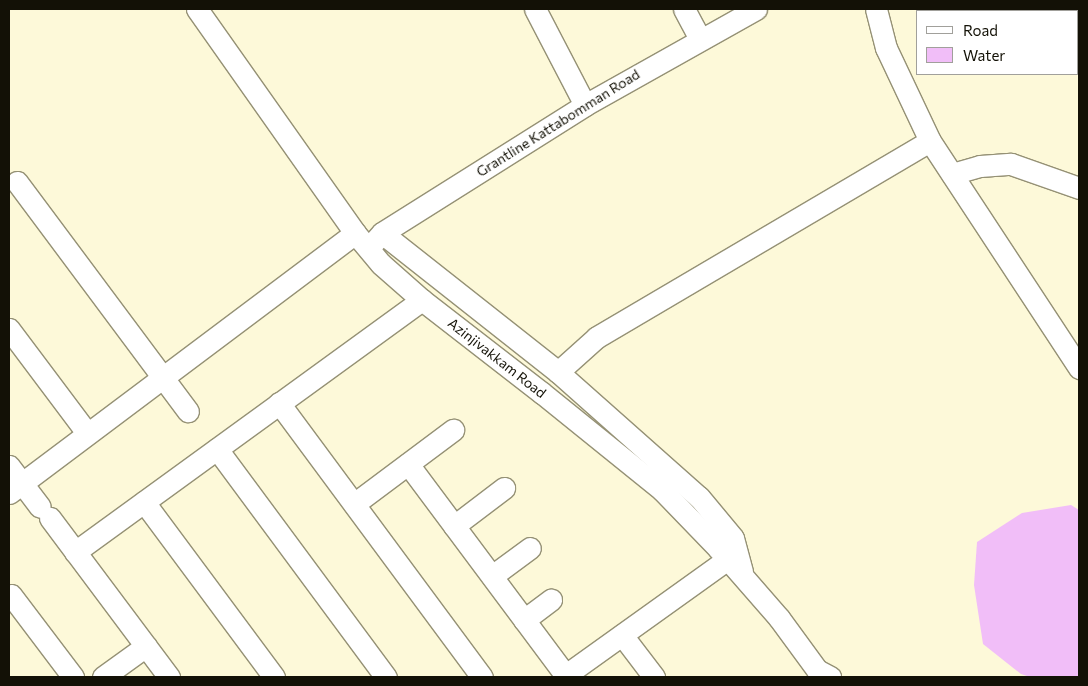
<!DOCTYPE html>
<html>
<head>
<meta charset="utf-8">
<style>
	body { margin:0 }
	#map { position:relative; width:1088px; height:686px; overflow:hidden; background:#fdf9d9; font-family:Commissioner,sans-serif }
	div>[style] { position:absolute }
	.water>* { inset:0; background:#f1bef8 }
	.roads { filter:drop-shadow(1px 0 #959175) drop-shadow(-1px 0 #959175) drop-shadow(0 1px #959175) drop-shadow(0 -1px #959175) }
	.minor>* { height:21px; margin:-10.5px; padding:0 10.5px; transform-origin:10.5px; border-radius:10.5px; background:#fff }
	span { translate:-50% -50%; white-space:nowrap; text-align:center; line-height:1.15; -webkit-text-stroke:4px #fff; paint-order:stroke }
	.street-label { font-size:14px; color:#131106 }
	.frame { position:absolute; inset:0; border:10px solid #131106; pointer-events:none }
	.legend { position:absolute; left:916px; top:10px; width:162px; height:65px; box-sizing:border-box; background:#fff; border:1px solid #a1a09b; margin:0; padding:6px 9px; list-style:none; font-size:15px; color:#131106 }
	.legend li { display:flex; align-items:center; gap:10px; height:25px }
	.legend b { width:25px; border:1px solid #a1a09b }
</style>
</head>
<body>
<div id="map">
	<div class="water">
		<div style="clip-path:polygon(1071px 505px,1079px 510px,1079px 677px,1030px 677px,1021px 674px,983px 644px,974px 585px,977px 542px,1022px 513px)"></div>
	</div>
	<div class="roads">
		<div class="minor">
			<div style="left:197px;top:9px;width:274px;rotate:54.8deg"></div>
			<div style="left:355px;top:233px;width:40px;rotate:50deg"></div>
			<div style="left:381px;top:264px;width:55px;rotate:41.3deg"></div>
			<div style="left:422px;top:300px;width:152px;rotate:37.8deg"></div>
			<div style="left:542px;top:393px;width:154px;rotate:38.9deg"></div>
			<div style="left:662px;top:490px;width:81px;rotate:46deg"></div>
			<div style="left:718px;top:548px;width:93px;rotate:48.9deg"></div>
			<div style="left:779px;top:618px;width:64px;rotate:53.8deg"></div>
			<div style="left:817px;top:670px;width:15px;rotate:28deg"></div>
			<div style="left:535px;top:9px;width:108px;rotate:62.5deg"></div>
			<div style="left:684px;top:9px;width:34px;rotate:62deg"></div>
			<div style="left:930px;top:141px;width:272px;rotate:56.7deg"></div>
			<div style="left:952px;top:174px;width:29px;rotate:-16deg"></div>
			<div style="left:980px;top:166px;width:31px;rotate:-4deg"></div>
			<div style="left:1011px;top:164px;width:72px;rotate:19.4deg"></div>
			<div style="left:17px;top:182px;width:286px;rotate:53.3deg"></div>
			<div style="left:382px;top:233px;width:224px;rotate:38.3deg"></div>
			<div style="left:558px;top:372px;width:188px;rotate:41.6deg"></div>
			<div style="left:699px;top:497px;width:53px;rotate:50.3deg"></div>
			<div style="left:733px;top:538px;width:35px;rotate:75deg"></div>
			<div style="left:373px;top:243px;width:13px;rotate:-48deg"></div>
			<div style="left:382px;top:233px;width:240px;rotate:-32.2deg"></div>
			<div style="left:585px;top:105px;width:196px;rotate:-29.3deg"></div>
			<div style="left:9px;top:329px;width:130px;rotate:53.1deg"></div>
			<div style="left:558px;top:372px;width:52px;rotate:-41.9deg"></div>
			<div style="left:597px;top:337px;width:386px;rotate:-30.5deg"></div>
			<div style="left:930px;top:141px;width:103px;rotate:-115.3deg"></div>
			<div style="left:886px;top:48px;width:40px;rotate:-104.4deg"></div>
			<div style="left:279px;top:403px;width:341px;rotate:53.5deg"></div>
			<div style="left:217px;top:449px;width:284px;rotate:53.5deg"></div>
			<div style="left:408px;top:464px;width:266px;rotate:53.3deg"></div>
			<div style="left:9px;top:466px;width:51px;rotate:52.9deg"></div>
			<div style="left:9px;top:493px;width:433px;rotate:-36.9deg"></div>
			<div style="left:144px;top:502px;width:218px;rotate:53.4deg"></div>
			<div style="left:354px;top:504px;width:124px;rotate:-36.8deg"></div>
			<div style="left:50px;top:518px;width:199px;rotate:53.2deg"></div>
			<div style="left:454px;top:526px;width:63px;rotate:-37.2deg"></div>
			<div style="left:75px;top:552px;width:429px;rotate:-36deg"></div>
			<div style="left:492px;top:576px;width:47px;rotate:-36.4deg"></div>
			<div style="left:11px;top:595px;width:103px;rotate:52.9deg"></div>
			<div style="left:524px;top:620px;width:34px;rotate:-37deg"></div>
			<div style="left:622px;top:635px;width:53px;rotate:52.7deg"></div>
			<div style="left:103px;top:677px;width:53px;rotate:-35.8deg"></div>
			<div style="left:563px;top:677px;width:203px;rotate:-35.6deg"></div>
		</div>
	</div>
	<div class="street-label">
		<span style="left:558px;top:123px;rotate:-32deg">Grantline Kattabomman Road</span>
		<span style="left:497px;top:358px;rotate:38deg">Azinjivakkam Road</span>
	</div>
	<div class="frame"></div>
	<ul class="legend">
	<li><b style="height:6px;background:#fff"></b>Road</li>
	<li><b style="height:14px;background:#f1bef8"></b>Water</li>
	</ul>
</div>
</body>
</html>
